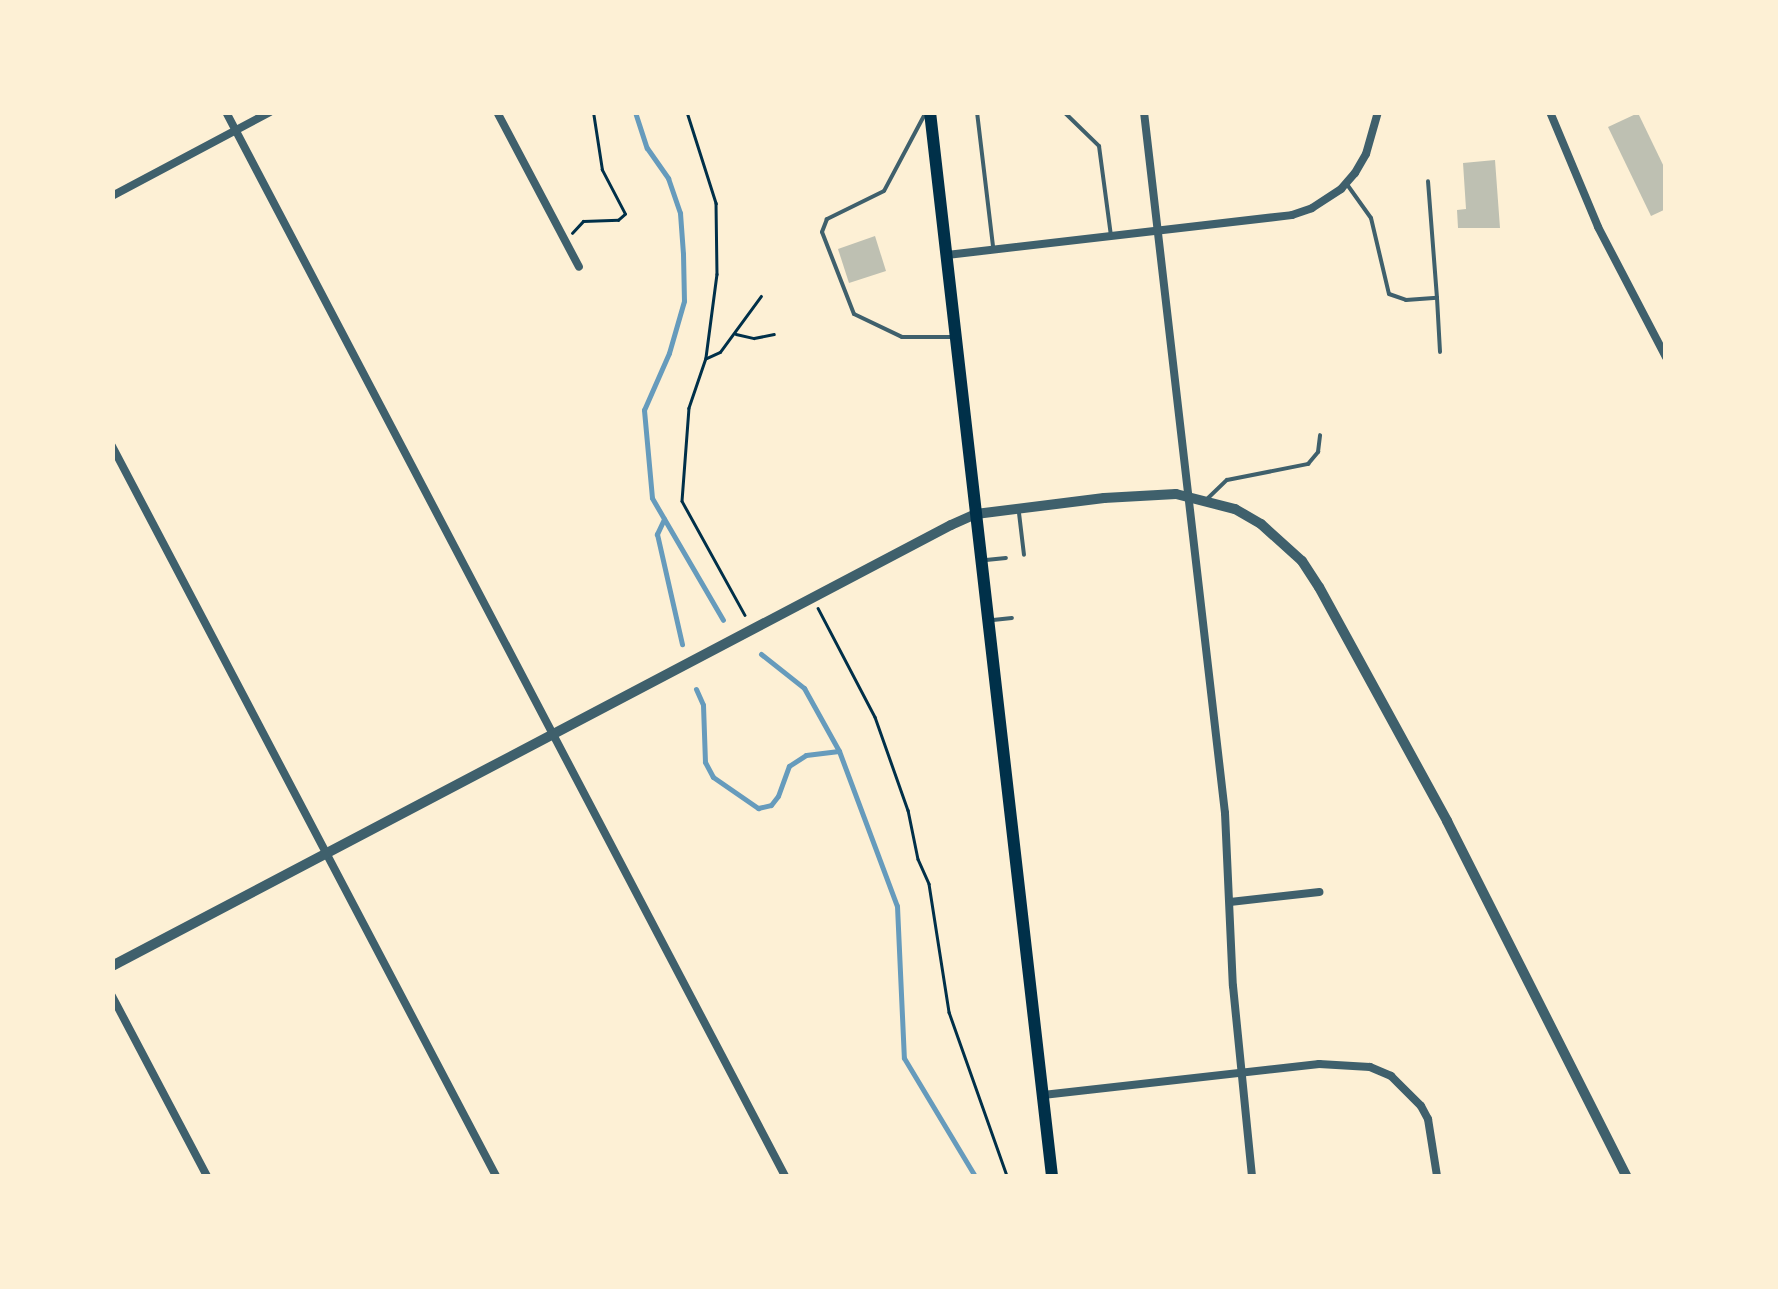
<!DOCTYPE html>
<html>
<head>
<meta charset="utf-8">
<style>
	body { margin:0 }
	#map { position:relative; width:1778px; height:1289px; overflow:hidden; background:#fdf0d5; font-family:"Archivo Narrow",sans-serif }
	div>[style] { position:absolute }
	.stream>* { height:5px; margin:-2.5px; padding:0 2.5px; transform-origin:2.5px; border-radius:2.5px; background:#669bbc }
	.building>* { inset:0; background:#bec0b2 }
	.path>* { height:2.5px; margin:-1.25px; padding:0 1.25px; transform-origin:1.25px; border-radius:1.25px; background:#003049 }
	.service>* { height:4px; margin:-2px; padding:0 2px; transform-origin:2px; border-radius:2px; background:#3f606c }
	.minor>* { height:8px; margin:-4px; padding:0 4px; transform-origin:4px; border-radius:4px; background:#3f606c }
	.tertiary>* { height:10px; margin:-5px; padding:0 5px; transform-origin:5px; border-radius:5px; background:#3f606c }
	.primary>* { height:12px; margin:-6px; padding:0 6px; transform-origin:6px; border-radius:6px; background:#003049 }
	span { translate:-50% -50%; white-space:nowrap; text-align:center; line-height:1.15; -webkit-text-stroke:10px #fdf0d5; paint-order:stroke }
	.frame { position:absolute; inset:0; border:115px solid #fdf0d5; pointer-events:none }
</style>
</head>
<body>
<div id="map">
	<div class="stream">
		<div style="left:635px;top:112px;width:38px;rotate:72deg"></div>
		<div style="left:647px;top:148px;width:37px;rotate:55deg"></div>
		<div style="left:668px;top:178px;width:37px;rotate:71deg"></div>
		<div style="left:680px;top:213px;width:41px;rotate:85.8deg"></div>
		<div style="left:683px;top:254px;width:47px;rotate:88.8deg"></div>
		<div style="left:684px;top:301px;width:54px;rotate:106.1deg"></div>
		<div style="left:669px;top:353px;width:62px;rotate:113.7deg"></div>
		<div style="left:644px;top:410px;width:88px;rotate:84.8deg"></div>
		<div style="left:652px;top:498px;width:141px;rotate:59.8deg"></div>
		<div style="left:664px;top:519px;width:17px;rotate:115deg"></div>
		<div style="left:657px;top:534px;width:113px;rotate:77.2deg"></div>
		<div style="left:761px;top:654px;width:55px;rotate:38.3deg"></div>
		<div style="left:804px;top:688px;width:72px;rotate:60.9deg"></div>
		<div style="left:839px;top:751px;width:165px;rotate:69.5deg"></div>
		<div style="left:897px;top:906px;width:152px;rotate:87.4deg"></div>
		<div style="left:904px;top:1058px;width:138px;rotate:59deg"></div>
		<div style="left:696px;top:689px;width:17px;rotate:66deg"></div>
		<div style="left:703px;top:705px;width:57px;rotate:88deg"></div>
		<div style="left:705px;top:762px;width:17px;rotate:62deg"></div>
		<div style="left:713px;top:777px;width:55px;rotate:34.6deg"></div>
		<div style="left:758px;top:808px;width:13px;rotate:-13deg"></div>
		<div style="left:771px;top:805px;width:11px;rotate:-52deg"></div>
		<div style="left:778px;top:796px;width:32px;rotate:-70deg"></div>
		<div style="left:789px;top:766px;width:20px;rotate:-33deg"></div>
		<div style="left:806px;top:755px;width:33px;rotate:-7deg"></div>
	</div>
	<div class="building">
		<div style="clip-path:polygon(1638px 113px,1666px 171px,1666px 209px,1651px 216px,1608px 127px)"></div>
		<div style="clip-path:polygon(1495px 160px,1500px 228px,1458px 228px,1457px 210px,1466px 209px,1463px 163px)"></div>
		<div style="clip-path:polygon(875px 236px,886px 271px,849px 283px,838px 249px)"></div>
	</div>
	<div class="path">
		<div style="left:687px;top:112px;width:96px;rotate:72.3deg"></div>
		<div style="left:716px;top:203px;width:71px;rotate:89.2deg"></div>
		<div style="left:717px;top:274px;width:85px;rotate:97.5deg"></div>
		<div style="left:706px;top:358px;width:53px;rotate:108.8deg"></div>
		<div style="left:689px;top:408px;width:93px;rotate:94.3deg"></div>
		<div style="left:682px;top:501px;width:130px;rotate:61.1deg"></div>
		<div style="left:572px;top:233px;width:16px;rotate:-47deg"></div>
		<div style="left:583px;top:221px;width:35px;rotate:-2deg"></div>
		<div style="left:618px;top:220px;width:9px;rotate:-41deg"></div>
		<div style="left:625px;top:214px;width:50px;rotate:-117.6deg"></div>
		<div style="left:602px;top:170px;width:59px;rotate:-98.8deg"></div>
		<div style="left:736px;top:334px;width:18px;rotate:13deg"></div>
		<div style="left:754px;top:338px;width:20px;rotate:-11deg"></div>
		<div style="left:707px;top:358px;width:14px;rotate:-25deg"></div>
		<div style="left:720px;top:352px;width:69px;rotate:-53.8deg"></div>
		<div style="left:818px;top:608px;width:123px;rotate:62.4deg"></div>
		<div style="left:875px;top:717px;width:99px;rotate:70.5deg"></div>
		<div style="left:908px;top:810px;width:50px;rotate:78.5deg"></div>
		<div style="left:918px;top:859px;width:27px;rotate:66deg"></div>
		<div style="left:929px;top:884px;width:130px;rotate:81.1deg"></div>
		<div style="left:949px;top:1012px;width:174px;rotate:70.5deg"></div>
	</div>
	<div class="service">
		<div style="left:926px;top:112px;width:89px;rotate:118deg"></div>
		<div style="left:884px;top:191px;width:64px;rotate:153.8deg"></div>
		<div style="left:827px;top:219px;width:14px;rotate:111deg"></div>
		<div style="left:822px;top:232px;width:88px;rotate:68.7deg"></div>
		<div style="left:854px;top:314px;width:53px;rotate:25.6deg"></div>
		<div style="left:902px;top:337px;width:50px"></div>
		<div style="left:977px;top:112px;width:136px;rotate:83.2deg"></div>
		<div style="left:1064px;top:112px;width:49px;rotate:44.2deg"></div>
		<div style="left:1099px;top:146px;width:91px;rotate:82.4deg"></div>
		<div style="left:1346px;top:183px;width:43px;rotate:54.5deg"></div>
		<div style="left:1371px;top:218px;width:78px;rotate:76.7deg"></div>
		<div style="left:1389px;top:294px;width:18px;rotate:19deg"></div>
		<div style="left:1406px;top:300px;width:31px;rotate:-4deg"></div>
		<div style="left:1437px;top:298px;width:117px;rotate:-94.4deg"></div>
		<div style="left:1437px;top:298px;width:54px;rotate:86.8deg"></div>
		<div style="left:1206px;top:500px;width:29px;rotate:-44deg"></div>
		<div style="left:1227px;top:480px;width:83px;rotate:-11.2deg"></div>
		<div style="left:1308px;top:464px;width:16px;rotate:-50deg"></div>
		<div style="left:1318px;top:452px;width:17px;rotate:-83deg"></div>
		<div style="left:1019px;top:513px;width:42px;rotate:83.2deg"></div>
		<div style="left:986px;top:560px;width:20px;rotate:-6deg"></div>
		<div style="left:993px;top:620px;width:19px;rotate:-6deg"></div>
	</div>
	<div class="minor">
		<div style="left:226px;top:112px;width:1202px;rotate:62.28deg"></div>
		<div style="left:497px;top:112px;width:175px;rotate:62.1deg"></div>
		<div style="left:1144px;top:112px;width:706px;rotate:83.41deg"></div>
		<div style="left:1225px;top:813px;width:173px;rotate:87.4deg"></div>
		<div style="left:1233px;top:986px;width:191px;rotate:84.3deg"></div>
		<div style="left:1550px;top:112px;width:125px;rotate:67.3deg"></div>
		<div style="left:1598px;top:227px;width:147px;rotate:62.4deg"></div>
		<div style="left:112px;top:196px;width:179px;rotate:-28deg"></div>
		<div style="left:947px;top:255px;width:347px;rotate:-6.6deg"></div>
		<div style="left:1292px;top:215px;width:21px;rotate:-19deg"></div>
		<div style="left:1312px;top:208px;width:35px;rotate:-33deg"></div>
		<div style="left:1341px;top:189px;width:21px;rotate:-49deg"></div>
		<div style="left:1355px;top:173px;width:22px;rotate:-60deg"></div>
		<div style="left:1366px;top:154px;width:44px;rotate:-74.1deg"></div>
		<div style="left:112px;top:446px;width:825px;rotate:62.25deg"></div>
		<div style="left:1230px;top:902px;width:90px;rotate:-6.4deg"></div>
		<div style="left:112px;top:996px;width:204px;rotate:62.2deg"></div>
		<div style="left:1043px;top:1095px;width:278px;rotate:-6.4deg"></div>
		<div style="left:1319px;top:1064px;width:51px;rotate:3.4deg"></div>
		<div style="left:1370px;top:1067px;width:23px;rotate:23deg"></div>
		<div style="left:1391px;top:1076px;width:42px;rotate:45deg"></div>
		<div style="left:1421px;top:1106px;width:15px;rotate:62deg"></div>
		<div style="left:1428px;top:1119px;width:58px;rotate:81deg"></div>
	</div>
	<div class="tertiary">
		<div style="left:112px;top:966px;width:948px;rotate:-27.73deg"></div>
		<div style="left:951px;top:525px;width:27px;rotate:-24deg"></div>
		<div style="left:976px;top:514px;width:129px;rotate:-7.1deg"></div>
		<div style="left:1104px;top:498px;width:72px;rotate:-3.2deg"></div>
		<div style="left:1176px;top:494px;width:61px;rotate:14.3deg"></div>
		<div style="left:1235px;top:509px;width:30px;rotate:30deg"></div>
		<div style="left:1261px;top:524px;width:55px;rotate:42.1deg"></div>
		<div style="left:1302px;top:561px;width:31px;rotate:57deg"></div>
		<div style="left:1319px;top:587px;width:267px;rotate:61.3deg"></div>
		<div style="left:1447px;top:821px;width:398px;rotate:63.2deg"></div>
	</div>
	<div class="primary">
		<div style="left:930px;top:112px;width:1071px;rotate:83.46deg"></div>
	</div>
	<div class="frame"></div>
</div>
</body>
</html>
